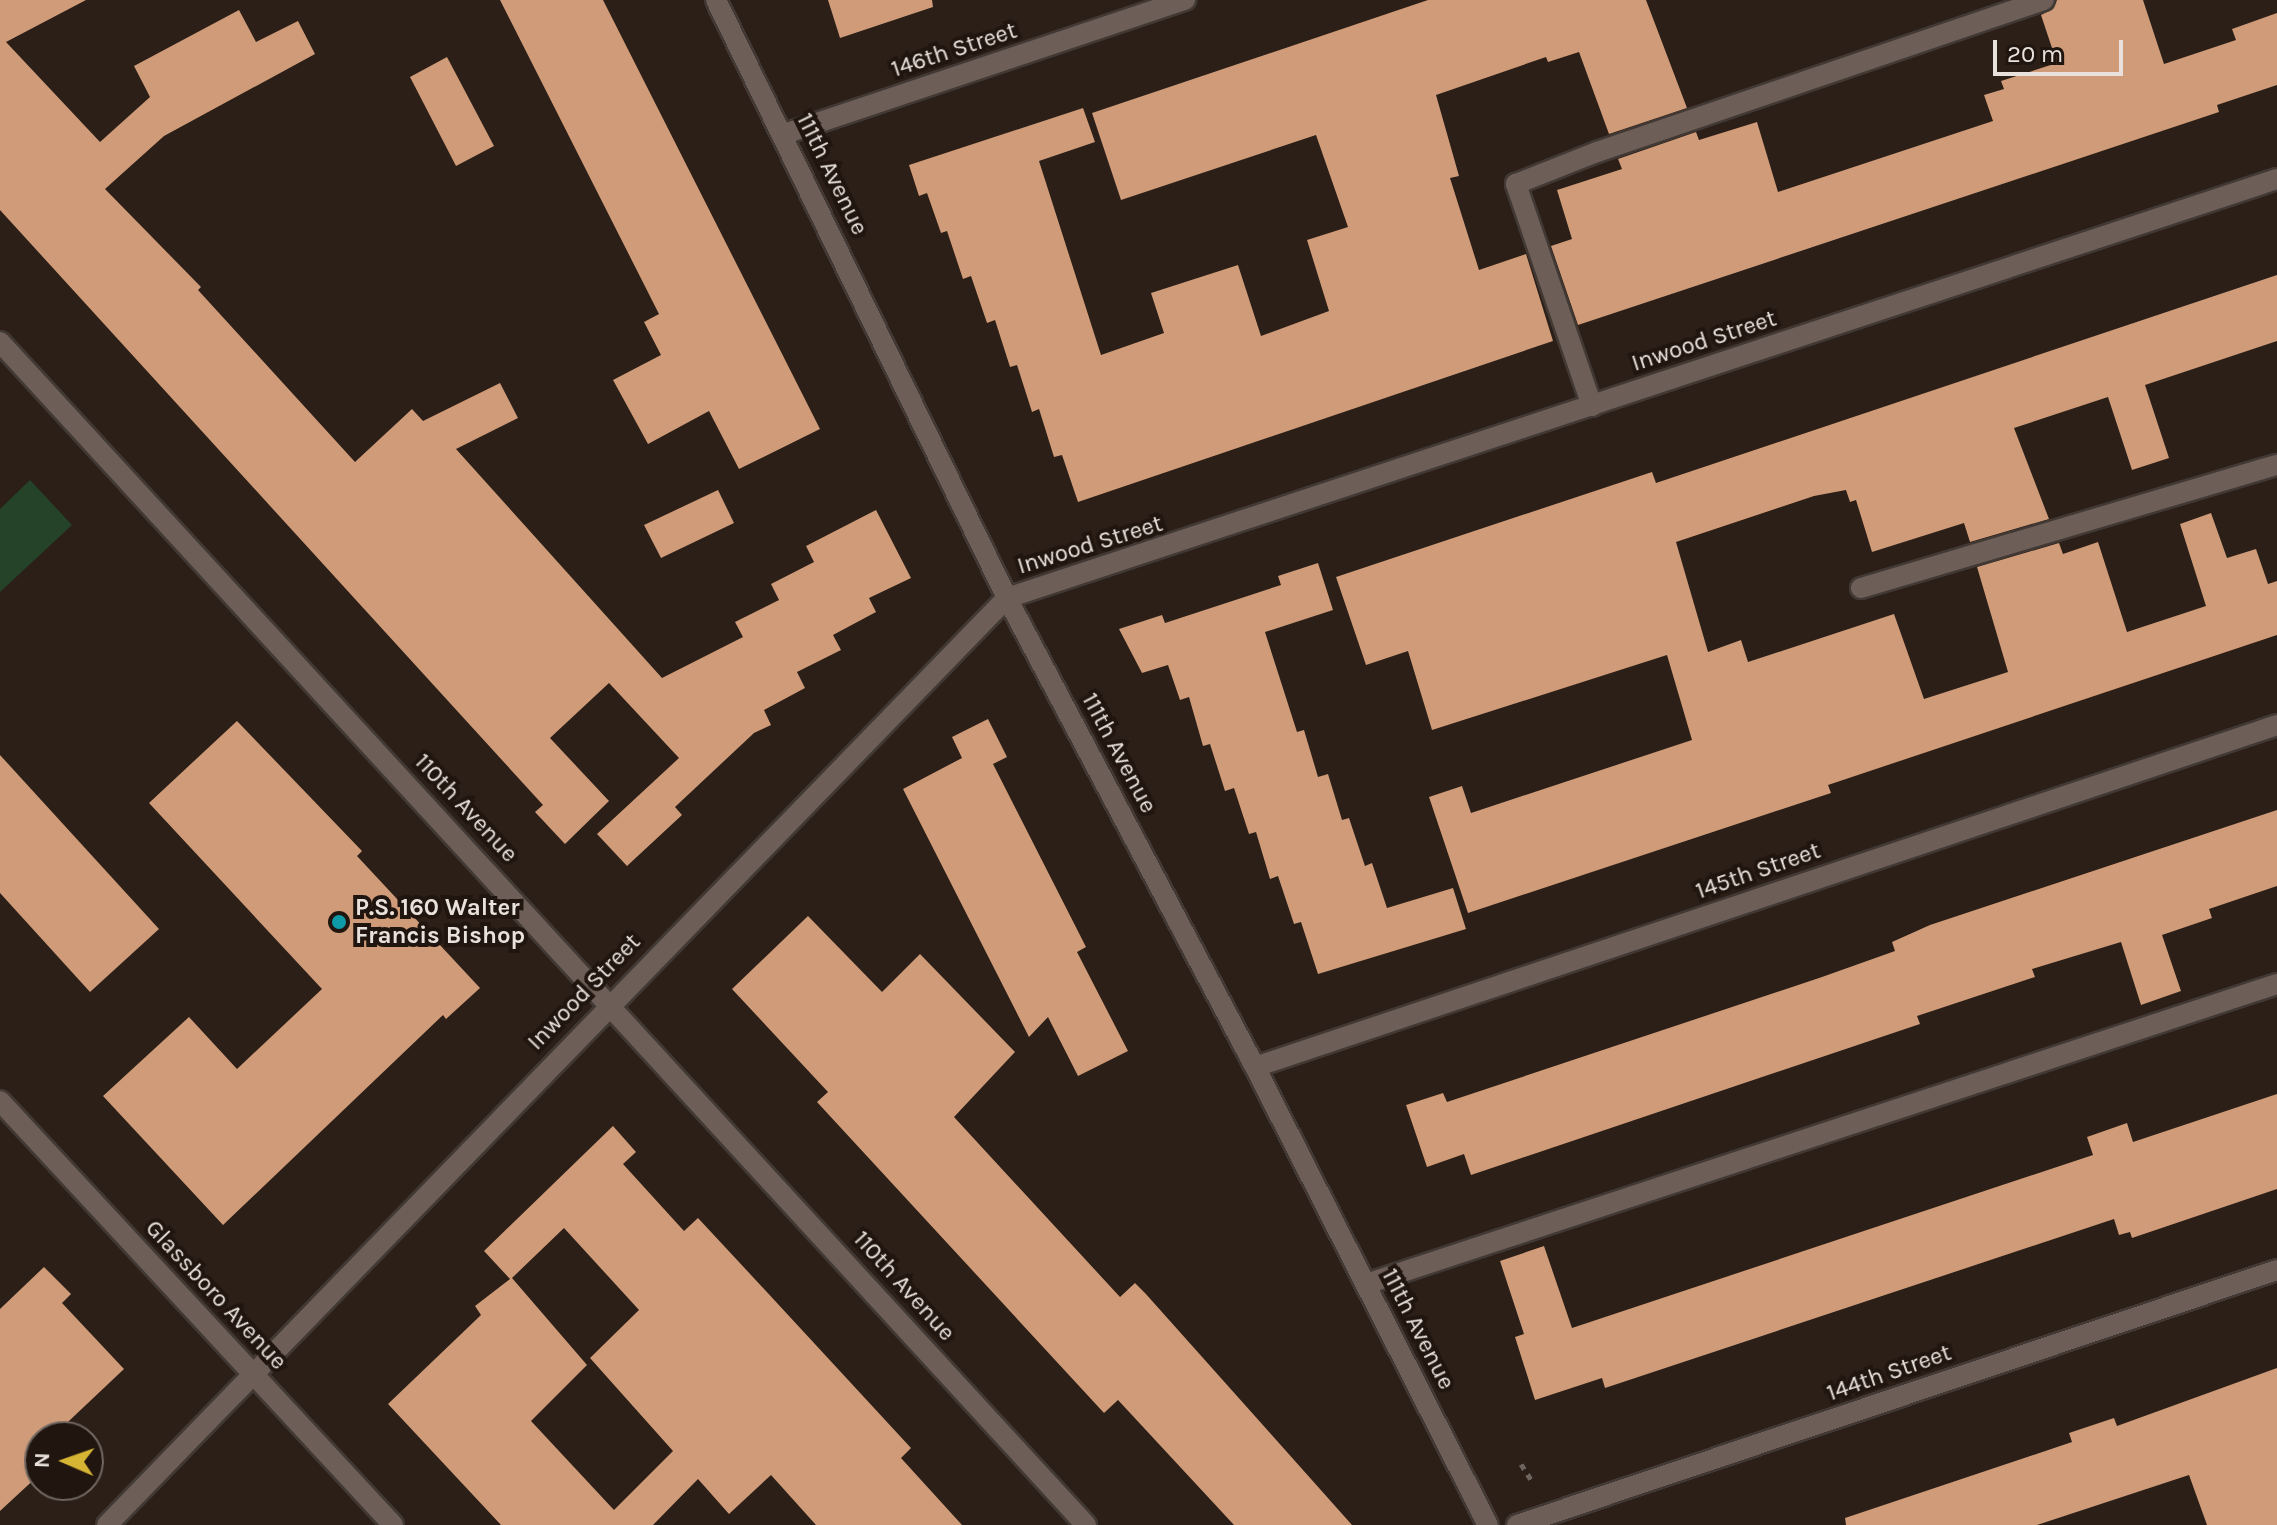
<!DOCTYPE html>
<html>
<head>
<meta charset="utf-8">
<style>
	body { margin:0 }
	#map { position:relative; width:2277px; height:1525px; overflow:hidden; background:#2b1f18; font-family:Karla,sans-serif }
	div>[style] { position:absolute }
	.green>* { inset:0; background:#244329 }
	.building>* { inset:0; background:#cf9b78 }
	.path>* { height:5px; margin-top:-2.5px; transform-origin:0; background:repeating-linear-gradient(90deg,#6e645e 0 6px,transparent 0 12px) }
	.roads { filter:drop-shadow(2px 0 #423934) drop-shadow(-2px 0 #423934) drop-shadow(0 2px #423934) drop-shadow(0 -2px #423934) }
	.minor>* { height:20px; margin:-10px; padding:0 10px; transform-origin:10px; border-radius:10px; background:#6d5f57 }
	.dots>* { width:22px; height:22px; translate:-50% -50%; box-sizing:border-box; border:4px solid #21160f; border-radius:50% }
	span { translate:-50% -50%; white-space:nowrap; text-align:center; line-height:1.15; -webkit-text-stroke:8px #21160f; paint-order:stroke }
	.street-label { font-size:24px; color:#e9e1dc }
	.poi-label { font-size:24px; color:#e9e1dc; font-weight:700 }
	.left { translate:0 -50%; text-align:left }
	.north { position:absolute; left:24px; top:1421px; width:80px; height:80px; box-sizing:border-box; background:#21160f; border:2px solid #716761; border-radius:50%; rotate:272deg; font-size:22px; font-weight:700; line-height:32px; text-align:center; color:#e9e1dc }
	.north::after { content:''; display:block; margin:auto; width:28px; height:36px; background:#d7b534; clip-path:polygon(50% 0,100% 100%,50% 72%,0 100%) }
	.scale { position:absolute; left:1993px; top:40px; width:130px; height:36px; box-sizing:border-box; border:4px solid #e9e1dc; border-top:0; padding-left:10px; font-size:24px; line-height:28px; white-space:nowrap; color:#e9e1dc; -webkit-text-stroke:6px #21160f; paint-order:stroke }
</style>
</head>
<body>
<div id="map">
	<div class="green">
		<div style="clip-path:polygon(30px 480px,72px 525px,0 592px,0 509px)"></div>
	</div>
	<div class="building">
		<div style="clip-path:polygon(0 0,86px 0,6px 42px,100px 142px,150px 97px,134px 66px,239px 10px,256px 42px,298px 21px,315px 54px,164px 136px,105px 189px,201px 287px,198px 290px,355px 462px,412px 409px,423px 421px,500px 383px,518px 418px,456px 449px,662px 678px,743px 637px,735px 622px,779px 600px,771px 584px,814px 562px,806px 546px,876px 510px,911px 578px,869px 598px,876px 612px,833px 635px,841px 650px,797px 672px,805px 688px,764px 710px,771px 725px,754px 733px,675px 807px,682px 815px,627px 866px,597px 834px,679px 758px,609px 683px,550px 738px,609px 801px,565px 844px,535px 812px,543px 805px,0 210px)"></div>
		<div style="clip-path:polygon(500px 0,603px 0,820px 429px,739px 469px,709px 411px,648px 444px,613px 380px,661px 355px,644px 322px,659px 314px)"></div>
		<div style="clip-path:polygon(828px 0,932px 0,933px 7px,840px 38px)"></div>
		<div style="clip-path:polygon(1428px 0,1646px 0,1687px 108px,1609px 134px,1579px 52px,1548px 62px,1546px 57px,1436px 95px,1459px 176px,1450px 178px,1479px 270px,1526px 254px,1553px 341px,1078px 502px,1062px 455px,1054px 457px,1039px 409px,1032px 412px,1017px 365px,1010px 367px,995px 320px,987px 323px,971px 276px,963px 279px,947px 231px,941px 233px,927px 193px,919px 196px,909px 165px,1083px 108px,1095px 142px,1039px 161px,1101px 355px,1164px 333px,1151px 293px,1238px 265px,1261px 336px,1329px 311px,1307px 240px,1348px 227px,1316px 135px,1121px 200px,1092px 113px)"></div>
		<div style="clip-path:polygon(2057px 0,2143px 0,2164px 64px,2236px 40px,2232px 29px,2277px 13px,2277px 85px,2217px 105px,2219px 112px,1578px 325px,1551px 246px,1572px 239px,1557px 190px,1622px 169px,1618px 159px,1696px 132px,1699px 140px,1757px 122px,1778px 192px,1993px 121px,1984px 95px,2004px 89px,2001px 81px,2057px 63px,2041px 15px,2053px 9px)"></div>
		<div style="clip-path:polygon(447px 57px,494px 146px,456px 166px,410px 77px)"></div>
		<div style="clip-path:polygon(2277px 275px,2277px 341px,2145px 385px,2169px 458px,2132px 470px,2108px 397px,2014px 428px,2049px 519px,1970px 542px,1964px 523px,1872px 552px,1856px 500px,1850px 502px,1846px 490px,1814px 496px,1676px 542px,1708px 652px,1741px 640px,1748px 662px,1894px 614px,1924px 699px,2008px 672px,1977px 567px,2059px 543px,2063px 554px,2098px 542px,2127px 632px,2206px 606px,2180px 524px,2211px 513px,2227px 558px,2256px 549px,2268px 584px,2277px 581px,2277px 635px,1828px 785px,1831px 793px,1468px 913px,1429px 797px,1462px 786px,1471px 813px,1692px 740px,1667px 655px,1432px 730px,1408px 651px,1366px 665px,1336px 577px,1652px 472px,1656px 483px)"></div>
		<div style="clip-path:polygon(718px 490px,734px 523px,661px 558px,644px 525px)"></div>
		<div style="clip-path:polygon(1318px 563px,1333px 610px,1265px 632px,1297px 732px,1304px 730px,1318px 777px,1328px 774px,1342px 820px,1349px 818px,1365px 866px,1372px 863px,1387px 908px,1453px 888px,1466px 929px,1318px 974px,1301px 922px,1294px 924px,1278px 876px,1270px 879px,1256px 832px,1249px 834px,1234px 788px,1225px 791px,1210px 744px,1203px 746px,1189px 697px,1180px 700px,1168px 665px,1142px 673px,1119px 629px,1162px 615px,1165px 623px,1281px 585px,1278px 576px)"></div>
		<div style="clip-path:polygon(988px 719px,1007px 757px,993px 764px,1086px 947px,1077px 952px,1128px 1051px,1078px 1076px,1048px 1017px,1029px 1037px,903px 789px,962px 758px,952px 737px)"></div>
		<div style="clip-path:polygon(237px 721px,362px 851px,357px 856px,480px 988px,446px 1019px,443px 1015px,223px 1225px,103px 1096px,189px 1017px,237px 1069px,322px 989px,149px 803px)"></div>
		<div style="clip-path:polygon(0 755px,159px 929px,90px 992px,0 893px)"></div>
		<div style="clip-path:polygon(2277px 810px,2277px 886px,2209px 909px,2212px 918px,2162px 935px,2181px 991px,2141px 1005px,2121px 942px,2032px 969px,2035px 977px,1917px 1016px,1920px 1024px,1471px 1175px,1464px 1154px,1427px 1167px,1406px 1105px,1443px 1093px,1447px 1102px,1822px 977px,1895px 951px,1892px 942px,1930px 925px)"></div>
		<div style="clip-path:polygon(808px 916px,882px 992px,920px 954px,1015px 1052px,954px 1117px,1120px 1297px,1135px 1283px,1145px 1293px,1352px 1525px,1234px 1525px,1118px 1400px,1104px 1413px,817px 1102px,828px 1092px,732px 989px)"></div>
		<div style="clip-path:polygon(2277px 1094px,2277px 1189px,2132px 1238px,2130px 1232px,2119px 1235px,2114px 1219px,1605px 1388px,1602px 1378px,1535px 1400px,1515px 1337px,1524px 1334px,1500px 1261px,1544px 1246px,1572px 1328px,2093px 1155px,2087px 1137px,2127px 1123px,2133px 1142px)"></div>
		<div style="clip-path:polygon(evenodd,613px 1126px,636px 1152px,623px 1164px,684px 1231px,698px 1218px,765px 1290px,911px 1448px,901px 1458px,962px 1525px,816px 1525px,771px 1475px,729px 1514px,698px 1479px,653px 1525px,501px 1525px,388px 1404px,481px 1315px,475px 1306px,510px 1279px,484px 1251px,613px 1126px,564px 1228px,639px 1310px,590px 1358px,673px 1451px,614px 1510px,531px 1421px,587px 1365px,512px 1278px,564px 1228px)"></div>
		<div style="clip-path:polygon(44px 1267px,71px 1294px,62px 1303px,124px 1369px,52px 1437px,40px 1437px,40px 1474px,0 1511px,0 1309px)"></div>
		<div style="clip-path:polygon(2277px 1368px,2277px 1525px,2207px 1525px,2189px 1475px,2037px 1525px,1846px 1525px,1845px 1518px,2072px 1442px,2069px 1433px,2114px 1418px,2117px 1426px)"></div>
	</div>
	<div class="path">
		<div style="left:1521px;top:1464px;width:20px;rotate:57deg"></div>
	</div>
	<div class="roads">
		<div class="minor">
			<div style="left:716px;top:0;width:665px;rotate:64.05deg"></div>
			<div style="left:1007px;top:598px;width:531px;rotate:62.13deg"></div>
			<div style="left:1255px;top:1067px;width:514px;rotate:63.04deg"></div>
			<div style="left:784px;top:134px;width:423px;rotate:-18.5deg"></div>
			<div style="left:0;top:342px;width:1606px;rotate:47.45deg"></div>
			<div style="left:1592px;top:406px;width:235px;rotate:-108.9deg"></div>
			<div style="left:1516px;top:184px;width:87px;rotate:-21.6deg"></div>
			<div style="left:1597px;top:152px;width:472px;rotate:-18.8deg"></div>
			<div style="left:1861px;top:588px;width:434px;rotate:-16.5deg"></div>
			<div style="left:1255px;top:1067px;width:1078px;rotate:-18.5deg"></div>
			<div style="left:0;top:1101px;width:578px;rotate:47.17deg"></div>
			<div style="left:1366px;top:1284px;width:959px;rotate:-18.23deg"></div>
			<div style="left:107px;top:1525px;width:1292px;rotate:-45.85deg"></div>
			<div style="left:1007px;top:598px;width:1337px;rotate:-18.26deg"></div>
			<div style="left:1517px;top:1525px;width:802px;rotate:-18.55deg"></div>
		</div>
	</div>
	<div class="dots">
		<div style="left:339px;top:922px;background:#0f9aa8"></div>
	</div>
	<div class="street-label">
		<span style="left:954px;top:50px;rotate:-18deg">146th Street</span>
		<span style="left:832px;top:174px;rotate:64deg">111th Avenue</span>
		<span style="left:1704px;top:341px;rotate:-18deg">Inwood Street</span>
		<span style="left:1090px;top:545px;rotate:-17deg">Inwood Street</span>
		<span style="left:1119px;top:753px;rotate:62deg">111th Avenue</span>
		<span style="left:466px;top:808px;rotate:47deg">110th Avenue</span>
		<span style="left:1758px;top:871px;rotate:-19deg">145th Street</span>
		<span style="left:584px;top:992px;rotate:-46deg">Inwood Street</span>
		<span style="left:904px;top:1286px;rotate:48deg">110th Avenue</span>
		<span style="left:216px;top:1295px;rotate:47deg">Glassboro Avenue</span>
		<span style="left:1418px;top:1329px;rotate:63deg">111th Avenue</span>
		<span style="left:1889px;top:1373px;rotate:-19deg">144th Street</span>
	</div>
	<div class="poi-label">
		<span class="left" style="left:355px;top:922px">P.S. 160 Walter<br>Francis Bishop</span>
	</div>
	<div class="north">N</div>
	<div class="scale">20 m</div>
</div>
</body>
</html>
